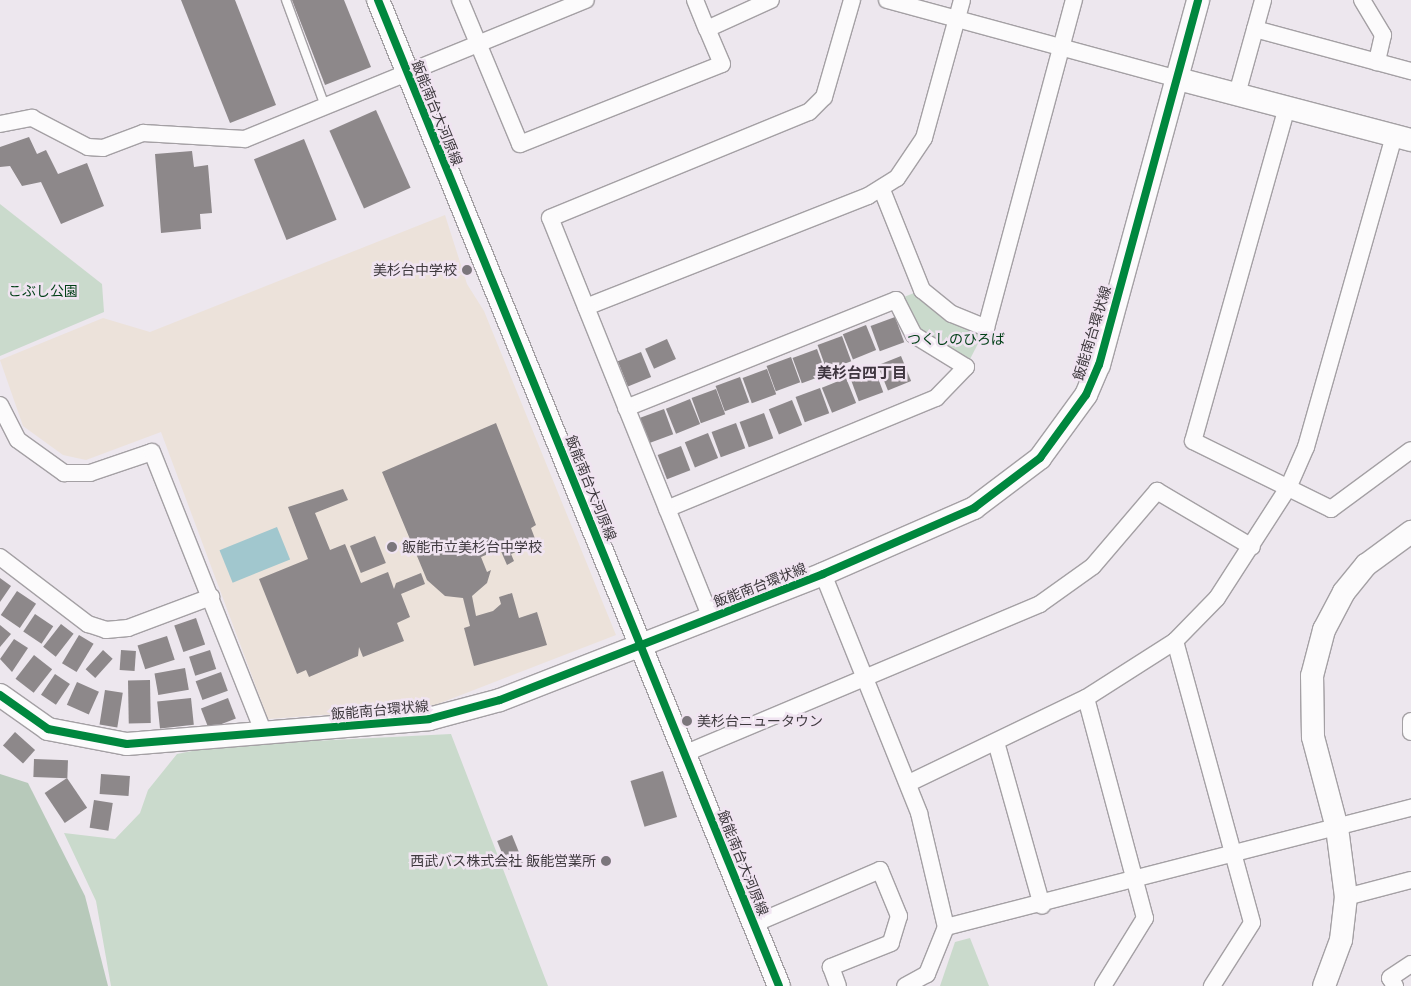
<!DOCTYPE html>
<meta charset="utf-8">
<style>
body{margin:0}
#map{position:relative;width:1411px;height:986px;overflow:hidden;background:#ede7ee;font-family:"Open Sans","Noto Sans JP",sans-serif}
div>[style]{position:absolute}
.education>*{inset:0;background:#ece2da}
.green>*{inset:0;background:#cadacc}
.forest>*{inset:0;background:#b7c9ba}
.water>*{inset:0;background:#a1c7ce;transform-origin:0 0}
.building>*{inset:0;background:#8d888a;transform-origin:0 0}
.roads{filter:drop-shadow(1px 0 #a4a0a4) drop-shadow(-1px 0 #a4a0a4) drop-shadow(0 1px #a4a0a4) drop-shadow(0 -1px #a4a0a4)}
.lane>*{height:8px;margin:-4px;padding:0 4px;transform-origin:4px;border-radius:4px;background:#fcfbfc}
.street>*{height:16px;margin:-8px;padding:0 8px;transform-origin:8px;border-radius:8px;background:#fcfbfc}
.secondary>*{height:22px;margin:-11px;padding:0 11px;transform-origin:11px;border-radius:11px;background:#fcfbfc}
.cycleway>*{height:8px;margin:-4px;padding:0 4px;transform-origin:4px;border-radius:4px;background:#00873e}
.dots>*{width:14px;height:14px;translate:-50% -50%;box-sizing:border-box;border:2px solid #f0e4f1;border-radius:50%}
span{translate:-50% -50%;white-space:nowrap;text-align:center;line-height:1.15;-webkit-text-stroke:5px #f0e4f1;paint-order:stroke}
.street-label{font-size:14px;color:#3e393e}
.poi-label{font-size:14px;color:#3e393e}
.right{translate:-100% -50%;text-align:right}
.left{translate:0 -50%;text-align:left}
.park-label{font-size:14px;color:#013f16}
.neighbourhood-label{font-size:15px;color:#3e353f;font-weight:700}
</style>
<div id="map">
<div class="education">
<i style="clip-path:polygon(445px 215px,467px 284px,484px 311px,616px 635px,430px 707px,268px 719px,161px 432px,86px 460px,63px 455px,23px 426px,0 360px,103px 318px,150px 332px)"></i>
</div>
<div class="green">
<i style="clip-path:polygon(0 204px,102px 284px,104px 312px,0 356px)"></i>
<i style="clip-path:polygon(922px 290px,986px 328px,966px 367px,938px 352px,896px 300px)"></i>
<i style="clip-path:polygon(451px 734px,548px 986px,111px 986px,96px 901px,64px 833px,115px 839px,140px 813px,148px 790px,177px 754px,217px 746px)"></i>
<i style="clip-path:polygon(970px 938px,989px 986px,940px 986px,955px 942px)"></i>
</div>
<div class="forest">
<i style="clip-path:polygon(0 774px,28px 783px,85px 896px,108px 986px,0 986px)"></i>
</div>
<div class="water">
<i style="left:277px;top:527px;width:35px;height:62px;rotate:68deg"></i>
</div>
<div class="building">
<i style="clip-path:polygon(181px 0,235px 0,276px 105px,230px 123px)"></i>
<i style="clip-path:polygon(292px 0,344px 0,371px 67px,325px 85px)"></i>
<i style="left:376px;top:110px;width:85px;height:51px;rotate:66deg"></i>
<i style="clip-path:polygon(29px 137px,37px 154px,46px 150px,58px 174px,87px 163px,104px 206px,61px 224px,41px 182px,22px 186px,10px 166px,0 167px,0 147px)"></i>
<i style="left:304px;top:139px;width:87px;height:54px;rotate:68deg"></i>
<i style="clip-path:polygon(192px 151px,194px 167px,208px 165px,212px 213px,200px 214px,201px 229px,161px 233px,155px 154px)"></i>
<i style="left:895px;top:317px;width:27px;height:26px;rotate:70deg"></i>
<i style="left:866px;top:325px;width:27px;height:25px;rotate:68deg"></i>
<i style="left:842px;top:336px;width:27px;height:26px;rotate:70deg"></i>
<i style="left:667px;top:339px;width:22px;height:24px;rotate:66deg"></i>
<i style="left:817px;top:349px;width:27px;height:26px;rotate:70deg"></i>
<i style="left:641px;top:352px;width:27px;height:25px;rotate:68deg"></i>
<i style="left:901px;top:356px;width:27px;height:25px;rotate:68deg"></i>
<i style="left:791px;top:357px;width:27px;height:26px;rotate:70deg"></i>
<i style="left:874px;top:367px;width:27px;height:26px;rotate:70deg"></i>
<i style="left:767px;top:369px;width:27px;height:26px;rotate:70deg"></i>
<i style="left:740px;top:377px;width:27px;height:26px;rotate:70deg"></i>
<i style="left:846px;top:378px;width:27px;height:26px;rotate:68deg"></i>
<i style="left:820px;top:388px;width:27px;height:26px;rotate:70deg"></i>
<i style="left:716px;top:389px;width:27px;height:26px;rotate:70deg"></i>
<i style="left:690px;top:399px;width:27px;height:26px;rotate:68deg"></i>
<i style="left:792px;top:400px;width:27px;height:25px;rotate:68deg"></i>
<i style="left:664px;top:409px;width:27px;height:26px;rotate:70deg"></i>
<i style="left:764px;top:413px;width:27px;height:26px;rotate:70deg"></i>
<i style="clip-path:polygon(496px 423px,536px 525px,531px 528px,537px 544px,511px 554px,514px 561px,507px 565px,500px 549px,481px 557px,487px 572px,491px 570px,487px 583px,472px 596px,476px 616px,493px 611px,501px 604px,499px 597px,512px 593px,519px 618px,537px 612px,547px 645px,474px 666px,464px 628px,470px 626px,463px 598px,445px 596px,427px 580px,382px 472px)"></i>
<i style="left:736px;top:423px;width:27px;height:26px;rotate:70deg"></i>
<i style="left:708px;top:433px;width:27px;height:25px;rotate:68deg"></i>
<i style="left:681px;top:446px;width:26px;height:25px;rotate:69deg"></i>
<i style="clip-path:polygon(343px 489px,348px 500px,315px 513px,330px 550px,345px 544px,361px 583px,388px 572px,394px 589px,396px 583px,421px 573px,425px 584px,401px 594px,410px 617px,397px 623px,404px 641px,363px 657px,359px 647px,358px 656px,309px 677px,306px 670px,297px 674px,259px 579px,308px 559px,288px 507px)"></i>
<i style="left:375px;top:536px;width:29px;height:27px;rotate:68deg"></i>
<i style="clip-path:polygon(0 578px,11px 586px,0 602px)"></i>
<i style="left:17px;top:591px;width:23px;height:29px;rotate:34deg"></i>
<i style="left:35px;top:614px;width:22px;height:21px;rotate:34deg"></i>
<i style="left:196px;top:618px;width:28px;height:23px;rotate:71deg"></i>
<i style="left:61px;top:624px;width:16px;height:29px;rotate:38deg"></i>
<i style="clip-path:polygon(0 625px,11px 634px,0 647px)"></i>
<i style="left:79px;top:635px;width:17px;height:33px;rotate:31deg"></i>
<i style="left:167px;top:636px;width:25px;height:31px;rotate:72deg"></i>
<i style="clip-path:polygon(14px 639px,28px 648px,12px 672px,0 659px)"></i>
<i style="left:103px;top:650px;width:13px;height:26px;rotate:42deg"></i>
<i style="left:121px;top:650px;width:15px;height:20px;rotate:4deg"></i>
<i style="left:210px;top:650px;width:20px;height:22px;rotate:72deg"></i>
<i style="left:34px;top:655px;width:23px;height:30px;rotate:38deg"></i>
<i style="left:185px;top:668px;width:22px;height:31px;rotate:80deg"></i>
<i style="left:221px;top:672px;width:20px;height:27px;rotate:70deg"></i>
<i style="left:55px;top:674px;width:18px;height:25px;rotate:34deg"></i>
<i style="left:150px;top:680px;width:43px;height:22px;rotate:89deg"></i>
<i style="left:77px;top:682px;width:24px;height:25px;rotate:24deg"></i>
<i style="left:105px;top:690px;width:18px;height:35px;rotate:9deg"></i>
<i style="left:191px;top:698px;width:27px;height:34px;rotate:84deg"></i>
<i style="left:228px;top:698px;width:22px;height:29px;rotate:69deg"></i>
<i style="left:15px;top:732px;width:27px;height:18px;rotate:42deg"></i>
<i style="left:34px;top:759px;width:34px;height:18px;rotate:2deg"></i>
<i style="left:663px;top:771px;width:48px;height:34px;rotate:73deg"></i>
<i style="left:101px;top:774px;width:29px;height:20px;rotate:4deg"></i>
<i style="left:67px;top:778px;width:36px;height:27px;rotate:56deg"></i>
<i style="left:94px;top:800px;width:19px;height:28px;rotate:9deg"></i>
<i style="left:512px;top:835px;width:31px;height:16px;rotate:68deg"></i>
</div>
<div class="roads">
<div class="lane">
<i style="left:286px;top:0;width:113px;rotate:69.8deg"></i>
</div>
<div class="street">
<i style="left:460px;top:0;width:156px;rotate:67.4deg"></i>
<i style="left:520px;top:144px;width:217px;rotate:-21.6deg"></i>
<i style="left:722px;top:64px;width:38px;rotate:-113deg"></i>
<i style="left:707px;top:29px;width:70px;rotate:-24.4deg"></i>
<i style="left:695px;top:0;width:31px;rotate:68deg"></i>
<i style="left:887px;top:0;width:302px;rotate:15.2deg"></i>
<i style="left:1362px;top:0;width:41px;rotate:59deg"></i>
<i style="left:1383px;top:35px;width:28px;rotate:103deg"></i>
<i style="left:1255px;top:29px;width:162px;rotate:15.1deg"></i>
<i style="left:1237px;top:94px;width:98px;rotate:-74.5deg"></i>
<i style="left:1287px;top:107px;width:347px;rotate:105.7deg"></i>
<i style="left:1193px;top:441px;width:154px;rotate:26.2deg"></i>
<i style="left:1331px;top:509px;width:99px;rotate:-36.4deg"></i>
<i style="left:0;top:124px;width:33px;rotate:-11deg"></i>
<i style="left:32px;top:118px;width:63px;rotate:27.4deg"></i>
<i style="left:88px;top:147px;width:15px;rotate:4deg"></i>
<i style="left:103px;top:148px;width:43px;rotate:-20.6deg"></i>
<i style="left:143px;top:133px;width:102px;rotate:3.4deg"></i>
<i style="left:245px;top:139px;width:368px;rotate:-22.2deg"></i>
<i style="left:882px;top:190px;width:108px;rotate:68.2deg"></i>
<i style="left:922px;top:290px;width:38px;rotate:39deg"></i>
<i style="left:952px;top:314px;width:37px;rotate:22deg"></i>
<i style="left:986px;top:328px;width:340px;rotate:-75deg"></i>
<i style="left:586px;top:307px;width:303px;rotate:-21.5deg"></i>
<i style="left:868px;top:196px;width:34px;rotate:-32deg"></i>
<i style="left:897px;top:178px;width:48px;rotate:-56deg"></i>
<i style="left:924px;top:138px;width:143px;rotate:-74.6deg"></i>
<i style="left:0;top:405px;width:39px;rotate:63deg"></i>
<i style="left:18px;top:440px;width:57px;rotate:35.7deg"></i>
<i style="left:64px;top:473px;width:26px"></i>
<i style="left:90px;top:473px;width:65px;rotate:-18.7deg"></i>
<i style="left:152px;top:452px;width:300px;rotate:68.3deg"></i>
<i style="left:626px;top:408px;width:291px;rotate:-21.8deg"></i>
<i style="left:896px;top:300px;width:39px;rotate:63deg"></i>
<i style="left:914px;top:335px;width:61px;rotate:31.6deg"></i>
<i style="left:966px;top:367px;width:43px;rotate:134.1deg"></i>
<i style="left:936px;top:398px;width:291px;rotate:157.6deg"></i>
<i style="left:0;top:557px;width:111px;rotate:37.3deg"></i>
<i style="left:88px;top:624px;width:19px;rotate:18deg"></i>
<i style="left:106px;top:630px;width:22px;rotate:-5deg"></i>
<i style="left:128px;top:628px;width:89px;rotate:-20.5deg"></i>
<i style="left:823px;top:574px;width:258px;rotate:68.1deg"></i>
<i style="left:919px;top:813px;width:117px;rotate:76.7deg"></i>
<i style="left:946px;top:927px;width:51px;rotate:112deg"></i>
<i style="left:927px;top:974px;width:25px;rotate:151deg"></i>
<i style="left:711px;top:618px;width:431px;rotate:-111.9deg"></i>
<i style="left:550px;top:218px;width:280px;rotate:-22.3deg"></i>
<i style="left:809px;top:112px;width:21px;rotate:-45deg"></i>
<i style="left:824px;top:97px;width:101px;rotate:-73.9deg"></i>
<i style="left:1175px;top:641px;width:292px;rotate:74.7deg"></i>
<i style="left:1252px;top:923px;width:75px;rotate:122.4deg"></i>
<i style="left:1086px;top:698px;width:228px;rotate:75deg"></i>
<i style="left:1145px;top:918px;width:80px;rotate:121.7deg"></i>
<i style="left:1411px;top:721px;width:11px;rotate:90deg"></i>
<i style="left:996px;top:742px;width:170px;rotate:74.3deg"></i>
<i style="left:686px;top:753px;width:384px;rotate:-22.8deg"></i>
<i style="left:1040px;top:604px;width:65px;rotate:-35.6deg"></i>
<i style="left:1093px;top:566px;width:99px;rotate:-49.5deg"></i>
<i style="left:1157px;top:491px;width:110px;rotate:30.5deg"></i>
<i style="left:909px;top:783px;width:196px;rotate:-25.7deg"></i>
<i style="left:1086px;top:698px;width:106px;rotate:-32.6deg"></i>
<i style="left:1175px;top:641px;width:60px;rotate:-45.7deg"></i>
<i style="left:1217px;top:598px;width:131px;rotate:-57.2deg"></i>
<i style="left:1288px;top:488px;width:45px;rotate:-66.3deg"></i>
<i style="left:1306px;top:447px;width:324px;rotate:-74.2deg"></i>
<i style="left:1346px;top:897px;width:67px;rotate:-14.7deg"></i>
<i style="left:754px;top:924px;width:137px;rotate:-23.2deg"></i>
<i style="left:880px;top:870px;width:50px;rotate:67.6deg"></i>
<i style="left:899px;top:916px;width:28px;rotate:107deg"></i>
<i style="left:891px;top:943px;width:65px;rotate:158.2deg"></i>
<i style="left:831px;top:967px;width:20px;rotate:70deg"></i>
<i style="left:946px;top:927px;width:480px;rotate:-14.4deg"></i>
<i style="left:1395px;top:986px;width:9px;rotate:-122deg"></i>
<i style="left:1390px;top:978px;width:25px;rotate:-34deg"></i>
</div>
<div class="secondary">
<i style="left:378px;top:0;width:1064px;rotate:67.87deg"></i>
<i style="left:1178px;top:79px;width:241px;rotate:14.7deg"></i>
<i style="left:0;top:695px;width:59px;rotate:35.3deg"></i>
<i style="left:48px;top:729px;width:80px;rotate:10.8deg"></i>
<i style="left:127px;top:744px;width:303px;rotate:-4.7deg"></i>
<i style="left:429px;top:719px;width:73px;rotate:-15deg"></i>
<i style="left:500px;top:700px;width:347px;rotate:-21.3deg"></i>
<i style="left:823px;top:574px;width:165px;rotate:-23.6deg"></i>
<i style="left:974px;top:508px;width:83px;rotate:-37.1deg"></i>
<i style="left:1040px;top:458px;width:78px;rotate:-53.9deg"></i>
<i style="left:1086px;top:395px;width:33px;rotate:-67deg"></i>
<i style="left:1099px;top:365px;width:378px;rotate:-74.8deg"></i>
<i style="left:1324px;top:986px;width:49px;rotate:-69.7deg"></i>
<i style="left:1341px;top:940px;width:43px;rotate:-83.4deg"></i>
<i style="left:1346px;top:897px;width:70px;rotate:-97.4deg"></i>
<i style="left:1337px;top:828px;width:94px;rotate:-104.8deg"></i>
<i style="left:1313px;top:737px;width:61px;rotate:-90.9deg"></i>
<i style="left:1312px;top:676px;width:48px;rotate:-75.4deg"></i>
<i style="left:1324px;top:630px;width:43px;rotate:-62.2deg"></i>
<i style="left:1344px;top:592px;width:35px;rotate:-51deg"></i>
<i style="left:1366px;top:565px;width:56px;rotate:-36.3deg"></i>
</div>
</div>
<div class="cycleway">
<i style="left:378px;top:0;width:1064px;rotate:67.87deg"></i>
<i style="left:0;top:695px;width:59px;rotate:35.3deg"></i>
<i style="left:48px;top:729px;width:80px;rotate:10.8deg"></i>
<i style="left:127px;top:744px;width:303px;rotate:-4.7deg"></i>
<i style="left:429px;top:719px;width:73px;rotate:-15deg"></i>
<i style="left:500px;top:700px;width:347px;rotate:-21.3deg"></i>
<i style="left:823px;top:574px;width:165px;rotate:-23.6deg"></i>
<i style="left:974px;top:508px;width:83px;rotate:-37.1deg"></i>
<i style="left:1040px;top:458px;width:78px;rotate:-53.9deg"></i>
<i style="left:1086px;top:395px;width:33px;rotate:-67deg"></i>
<i style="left:1099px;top:365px;width:378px;rotate:-74.8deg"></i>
</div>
<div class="dots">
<i style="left:467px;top:270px;background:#7b767c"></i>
<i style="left:392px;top:547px;background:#7b767c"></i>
<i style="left:687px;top:721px;background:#7b767c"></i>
<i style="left:606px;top:861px;background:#7b767c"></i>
</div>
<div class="street-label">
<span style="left:437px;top:113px;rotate:68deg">飯能南台大河原線</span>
<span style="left:1092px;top:333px;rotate:-73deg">飯能南台環状線</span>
<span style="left:591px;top:488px;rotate:68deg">飯能南台大河原線</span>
<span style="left:760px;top:585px;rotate:-21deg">飯能南台環状線</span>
<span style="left:380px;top:710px;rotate:-5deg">飯能南台環状線</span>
<span style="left:743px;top:863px;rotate:68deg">飯能南台大河原線</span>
</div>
<div class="poi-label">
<span class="right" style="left:457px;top:270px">美杉台中学校</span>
<span class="left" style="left:402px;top:547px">飯能市立美杉台中学校</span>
<span class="left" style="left:697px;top:721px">美杉台ニュータウン</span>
<span class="right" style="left:596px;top:861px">西武バス株式会社 飯能営業所</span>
</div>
<div class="park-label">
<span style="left:43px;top:291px">こぶし公園</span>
<span style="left:956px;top:339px">つくしのひろば</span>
</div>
<div class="neighbourhood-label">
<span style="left:862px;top:373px">美杉台四丁目</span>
</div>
</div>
